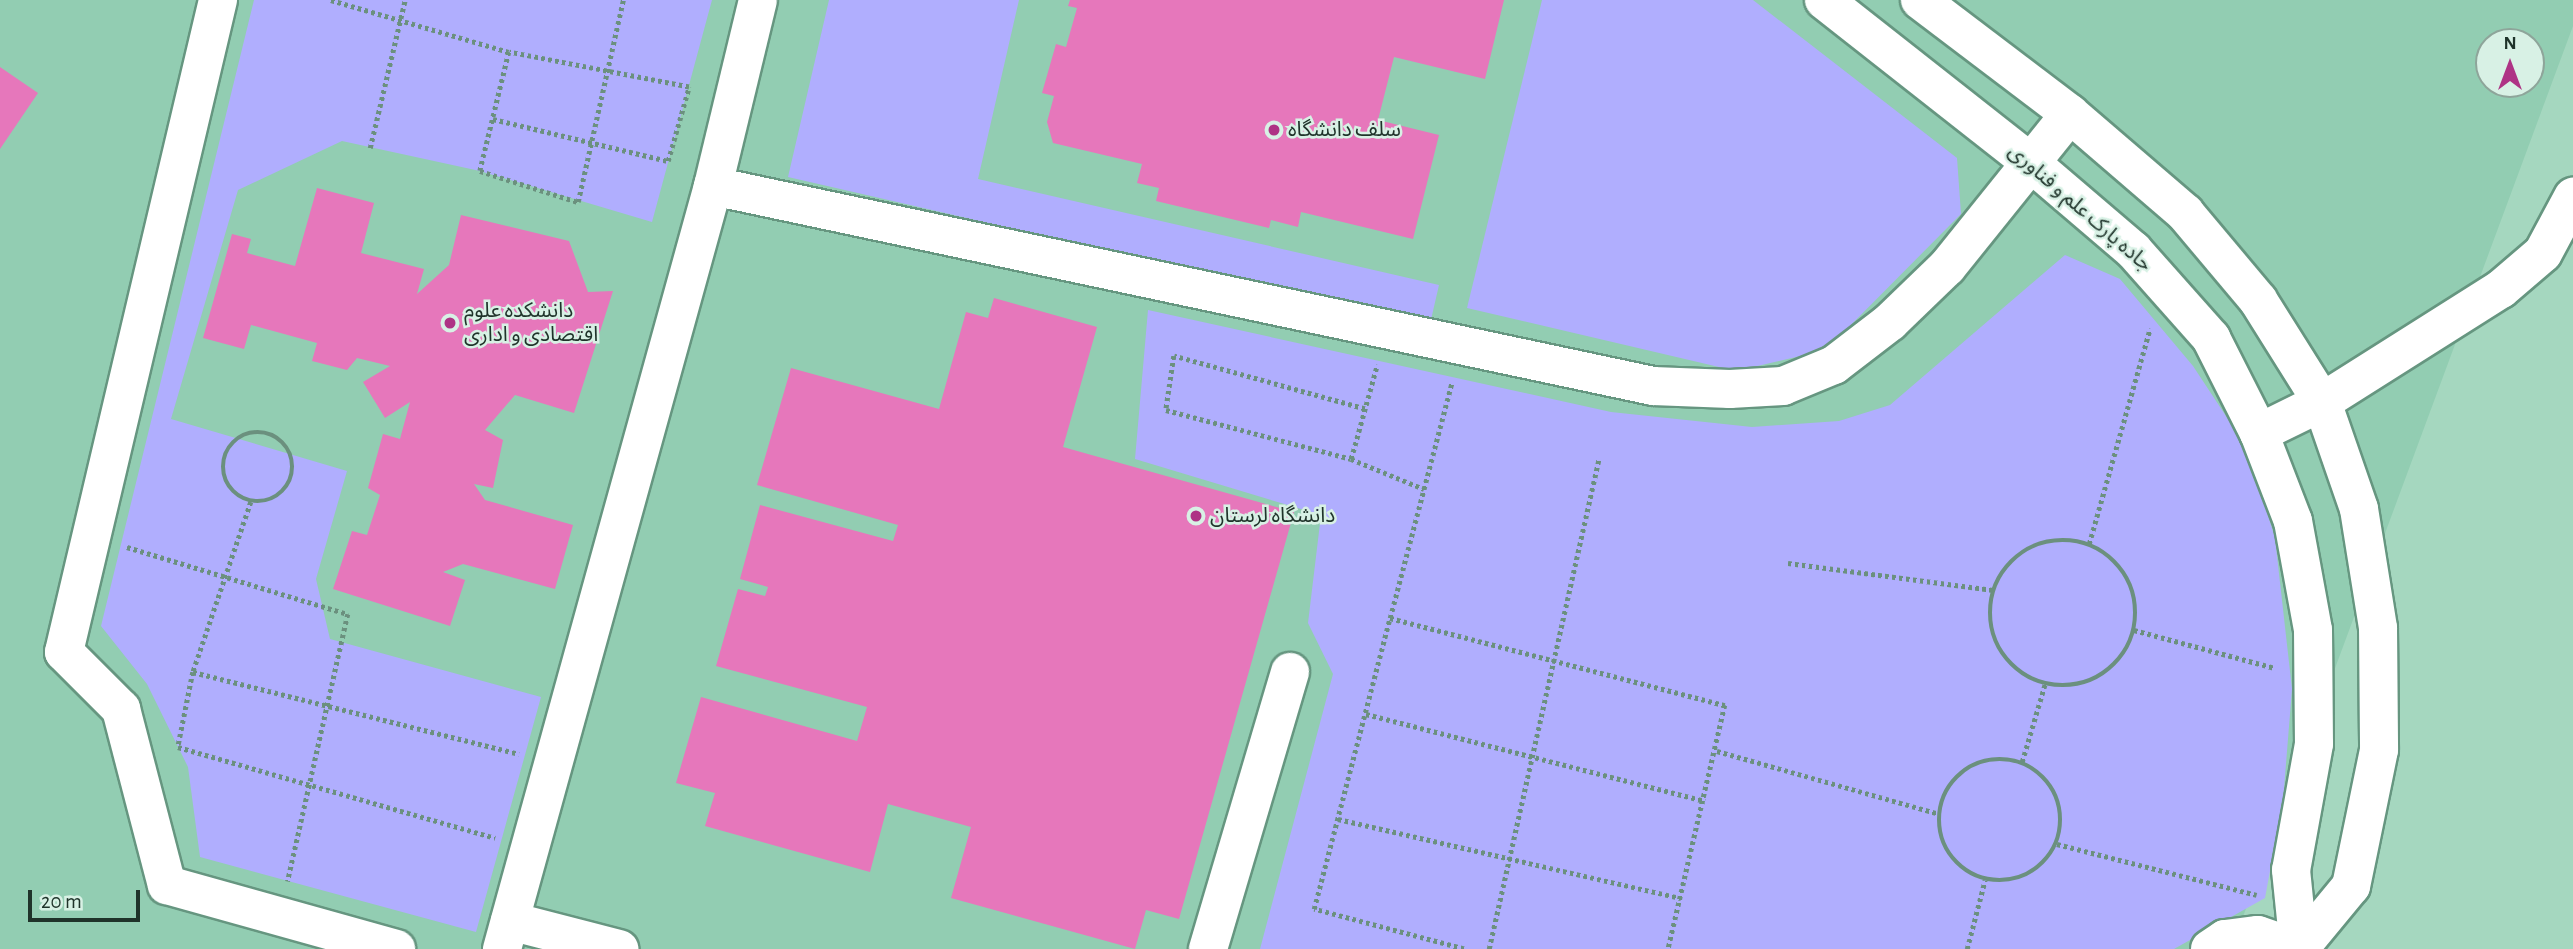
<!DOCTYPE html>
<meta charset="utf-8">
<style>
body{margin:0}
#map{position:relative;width:2573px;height:949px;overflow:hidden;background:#a5d7bf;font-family:"Alegreya Sans","Noto Sans Arabic",sans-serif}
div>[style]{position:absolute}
.built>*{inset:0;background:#92cdb2}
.green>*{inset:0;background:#b0aefe}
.building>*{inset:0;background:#e677bb}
.path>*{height:4.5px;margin-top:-2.25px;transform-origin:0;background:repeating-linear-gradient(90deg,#6b907e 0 3.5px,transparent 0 7px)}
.path>.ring{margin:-2.25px;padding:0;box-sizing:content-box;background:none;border:4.5px solid #6b907e;border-radius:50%}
.roads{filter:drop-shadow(2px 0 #669680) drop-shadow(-2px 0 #669680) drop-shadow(0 2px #669680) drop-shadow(0 -2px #669680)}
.minor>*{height:38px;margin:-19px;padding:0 19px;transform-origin:19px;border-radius:19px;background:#fff}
.dots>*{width:19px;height:19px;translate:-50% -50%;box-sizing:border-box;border:4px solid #d8f1e5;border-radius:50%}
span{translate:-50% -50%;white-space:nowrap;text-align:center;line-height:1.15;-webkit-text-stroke:5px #d8f1e5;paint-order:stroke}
.poi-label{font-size:21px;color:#1f332a}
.left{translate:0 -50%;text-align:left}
.street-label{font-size:21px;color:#1f332a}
.north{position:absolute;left:2475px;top:28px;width:70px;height:70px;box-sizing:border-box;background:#d8f1e5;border:2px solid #8ea59a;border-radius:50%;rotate:0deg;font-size:19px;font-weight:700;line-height:28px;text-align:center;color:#1f332a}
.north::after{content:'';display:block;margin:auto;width:24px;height:32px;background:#ae3385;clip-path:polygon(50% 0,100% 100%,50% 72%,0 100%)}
.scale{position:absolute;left:28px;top:890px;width:112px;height:32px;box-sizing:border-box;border:4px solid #1f332a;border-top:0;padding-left:9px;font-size:21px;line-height:24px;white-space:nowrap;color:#1f332a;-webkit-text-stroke:5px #d8f1e5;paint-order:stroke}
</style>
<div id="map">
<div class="built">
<i style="clip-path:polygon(evenodd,0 0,2573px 0,2573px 26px,2231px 949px,0 949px,0 0,2489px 42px,2531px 42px,2531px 84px,2489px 84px,2489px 42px)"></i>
</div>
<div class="green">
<i style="clip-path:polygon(254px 0,712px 0,652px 222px,480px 171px,342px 141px,238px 190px,171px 419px,347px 471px,316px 579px,330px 639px,541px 697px,476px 932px,200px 857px,188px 767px,147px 684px,101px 626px)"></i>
<i style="clip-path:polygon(829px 0,1019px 0,978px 179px,1439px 285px,1430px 324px,788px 177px)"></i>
<i style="clip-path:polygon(1542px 0,1753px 0,1957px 158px,1961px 214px,1826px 350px,1736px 371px,1467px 308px)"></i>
<i style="clip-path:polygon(2065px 255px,2120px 279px,2193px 366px,2247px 448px,2275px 538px,2292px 689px,2283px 801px,2265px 898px,2174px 949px,1260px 949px,1333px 674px,1308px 623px,1321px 515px,1135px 459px,1148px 310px,1611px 412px,1752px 427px,1839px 421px,1890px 405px)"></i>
</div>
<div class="building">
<i style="clip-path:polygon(1070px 0,1504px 0,1485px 79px,1394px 57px,1378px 120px,1439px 135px,1413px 239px,1301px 212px,1298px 227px,1271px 220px,1269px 228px,1156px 201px,1159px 188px,1137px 183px,1142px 164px,1053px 143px,1047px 122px,1054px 96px,1042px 93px,1056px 44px,1066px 47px,1077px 8px,1068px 6px)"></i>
<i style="clip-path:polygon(0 67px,38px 93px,0 149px)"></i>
<i style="clip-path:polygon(317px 188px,374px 203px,361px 253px,424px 269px,417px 294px,449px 265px,461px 215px,569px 241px,588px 292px,613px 291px,574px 413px,515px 395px,485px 430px,503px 440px,493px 488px,474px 484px,485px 500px,573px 525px,555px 589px,463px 564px,443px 572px,465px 580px,450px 626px,333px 589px,352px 531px,367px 535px,380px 495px,368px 488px,383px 434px,400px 439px,410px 402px,385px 418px,363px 382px,390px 366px,357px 358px,347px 370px,312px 361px,317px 343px,251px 325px,244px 349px,203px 338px,232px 234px,251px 239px,247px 253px,295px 266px)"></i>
<i style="clip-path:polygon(994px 298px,1097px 327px,1063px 447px,1294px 512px,1179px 919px,1146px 910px,1135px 949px,951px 898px,971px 827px,888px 804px,870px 872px,705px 826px,715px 793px,676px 783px,701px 697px,857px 741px,867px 707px,716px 666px,738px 589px,765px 596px,768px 587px,740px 579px,760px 505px,893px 541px,898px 525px,757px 485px,791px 368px,939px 409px,966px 312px,988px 318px)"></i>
</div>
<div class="path">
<i style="left:331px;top:0;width:185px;rotate:16.3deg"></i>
<i style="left:509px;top:52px;width:122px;rotate:103.7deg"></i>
<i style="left:480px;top:171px;width:103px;rotate:17.6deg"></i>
<i style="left:578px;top:202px;width:207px;rotate:-77.4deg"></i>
<i style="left:493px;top:119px;width:180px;rotate:13.5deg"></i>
<i style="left:668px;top:161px;width:77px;rotate:-74.2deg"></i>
<i style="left:689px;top:87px;width:183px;rotate:-169deg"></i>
<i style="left:370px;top:148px;width:152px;rotate:-76.7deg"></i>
<i style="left:1365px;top:409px;width:198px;rotate:-164.5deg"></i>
<i style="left:1174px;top:356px;width:55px;rotate:98.4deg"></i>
<i style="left:1166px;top:410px;width:191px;rotate:14.8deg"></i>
<i style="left:1351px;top:459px;width:79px;rotate:22.3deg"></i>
<i class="ring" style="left:223px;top:432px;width:65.5px;height:65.5px"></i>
<i style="left:1351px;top:459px;width:98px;rotate:-74.5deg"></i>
<i style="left:251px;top:502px;width:180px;rotate:108.8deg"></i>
<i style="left:193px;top:672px;width:76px;rotate:101.3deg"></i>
<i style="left:178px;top:747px;width:330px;rotate:16deg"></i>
<i class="ring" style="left:1990px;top:540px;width:141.5px;height:141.5px"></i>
<i style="left:2089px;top:544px;width:224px;rotate:-74.2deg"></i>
<i style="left:127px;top:547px;width:231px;rotate:16.9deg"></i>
<i style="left:348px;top:614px;width:274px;rotate:102.7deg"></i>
<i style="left:1788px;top:563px;width:207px;rotate:7.5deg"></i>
<i style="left:1390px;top:618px;width:244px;rotate:-75.3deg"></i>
<i style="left:2134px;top:630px;width:146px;rotate:15.1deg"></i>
<i style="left:193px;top:672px;width:336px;rotate:14.1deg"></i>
<i style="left:1366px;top:714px;width:350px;rotate:14.4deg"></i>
<i style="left:1717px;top:751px;width:231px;rotate:15.8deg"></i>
<i class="ring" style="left:1939px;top:759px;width:117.5px;height:117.5px"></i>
<i style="left:2022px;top:762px;width:81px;rotate:-73.6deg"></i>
<i style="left:1338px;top:819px;width:352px;rotate:13deg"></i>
<i style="left:2057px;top:844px;width:206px;rotate:14.3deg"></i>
<i style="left:1464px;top:949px;width:155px;rotate:-165.1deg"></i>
<i style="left:1314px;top:909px;width:301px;rotate:-75.4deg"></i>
<i style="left:1390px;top:618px;width:346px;rotate:14.6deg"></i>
<i style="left:1725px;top:705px;width:251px;rotate:103.1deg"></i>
<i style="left:1489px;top:949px;width:503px;rotate:-77.37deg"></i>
<i style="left:1967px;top:949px;width:71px;rotate:-75.4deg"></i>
</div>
<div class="roads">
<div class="minor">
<i style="left:218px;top:0;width:670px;rotate:103.29deg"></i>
<i style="left:64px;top:652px;width:81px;rotate:45deg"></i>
<i style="left:121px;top:709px;width:182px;rotate:75.4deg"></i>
<i style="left:167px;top:885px;width:238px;rotate:15.6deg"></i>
<i style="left:1824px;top:0;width:263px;rotate:38.2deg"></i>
<i style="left:2031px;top:163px;width:134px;rotate:40.5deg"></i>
<i style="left:2133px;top:250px;width:118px;rotate:48.4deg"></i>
<i style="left:2211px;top:338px;width:106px;rotate:63.2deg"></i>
<i style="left:2259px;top:433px;width:94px;rotate:68.9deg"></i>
<i style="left:2293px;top:521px;width:111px;rotate:79.6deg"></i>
<i style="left:2313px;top:630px;width:114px;rotate:89.5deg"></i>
<i style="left:2314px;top:744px;width:128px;rotate:100.3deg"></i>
<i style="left:2291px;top:870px;width:79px;rotate:84.2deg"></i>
<i style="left:1920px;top:0;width:188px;rotate:37.2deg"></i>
<i style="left:2070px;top:114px;width:152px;rotate:40.7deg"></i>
<i style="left:2185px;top:213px;width:114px;rotate:50deg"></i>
<i style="left:2258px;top:300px;width:120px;rotate:57.9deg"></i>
<i style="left:2322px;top:402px;width:113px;rotate:70.9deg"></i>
<i style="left:2359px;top:509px;width:121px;rotate:80.9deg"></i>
<i style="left:2378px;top:628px;width:122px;rotate:89.5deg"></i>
<i style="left:2379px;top:750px;width:139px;rotate:101.6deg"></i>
<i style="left:2351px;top:886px;width:82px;rotate:129.5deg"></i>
<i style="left:713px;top:186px;width:961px;rotate:12.01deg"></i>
<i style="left:1653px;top:386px;width:77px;rotate:2.2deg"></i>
<i style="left:1730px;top:389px;width:53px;rotate:-3.2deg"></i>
<i style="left:1783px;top:386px;width:55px;rotate:-22.4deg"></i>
<i style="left:1834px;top:365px;width:71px;rotate:-37.5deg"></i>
<i style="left:1890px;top:322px;width:79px;rotate:-44deg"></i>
<i style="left:1947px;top:267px;width:196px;rotate:-51.2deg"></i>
<i style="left:2259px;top:433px;width:70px;rotate:-26.2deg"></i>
<i style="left:2322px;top:402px;width:212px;rotate:-32.3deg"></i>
<i style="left:2501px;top:289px;width:55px;rotate:-40.6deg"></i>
<i style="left:2543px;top:253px;width:64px;rotate:-61.8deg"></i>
<i style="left:510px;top:921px;width:113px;rotate:14.4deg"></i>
<i style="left:502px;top:949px;width:792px;rotate:-74.54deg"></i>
<i style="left:713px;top:186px;width:191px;rotate:-76.4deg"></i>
<i style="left:1208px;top:949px;width:289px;rotate:-73.5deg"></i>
<i style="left:2210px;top:949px;width:18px;rotate:-34deg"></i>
<i style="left:2225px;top:939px;width:33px;rotate:-7deg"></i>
<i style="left:2258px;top:935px;width:43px;rotate:18.9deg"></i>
</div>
</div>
<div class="dots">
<i style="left:1274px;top:130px;background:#ae3385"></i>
<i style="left:450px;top:323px;background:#ae3385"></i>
<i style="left:1196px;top:516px;background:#ae3385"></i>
</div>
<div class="poi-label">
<span class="left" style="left:1288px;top:130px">سلف دانشگاه</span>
<span class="left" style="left:464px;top:323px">دانشکده علوم<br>اقتصادی و اداری</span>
<span class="left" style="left:1210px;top:516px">دانشگاه لرستان</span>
</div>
<div class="street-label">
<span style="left:2080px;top:208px;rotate:41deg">جاده پارک علم و فناوری</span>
</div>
<div class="north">N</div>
<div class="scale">20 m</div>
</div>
